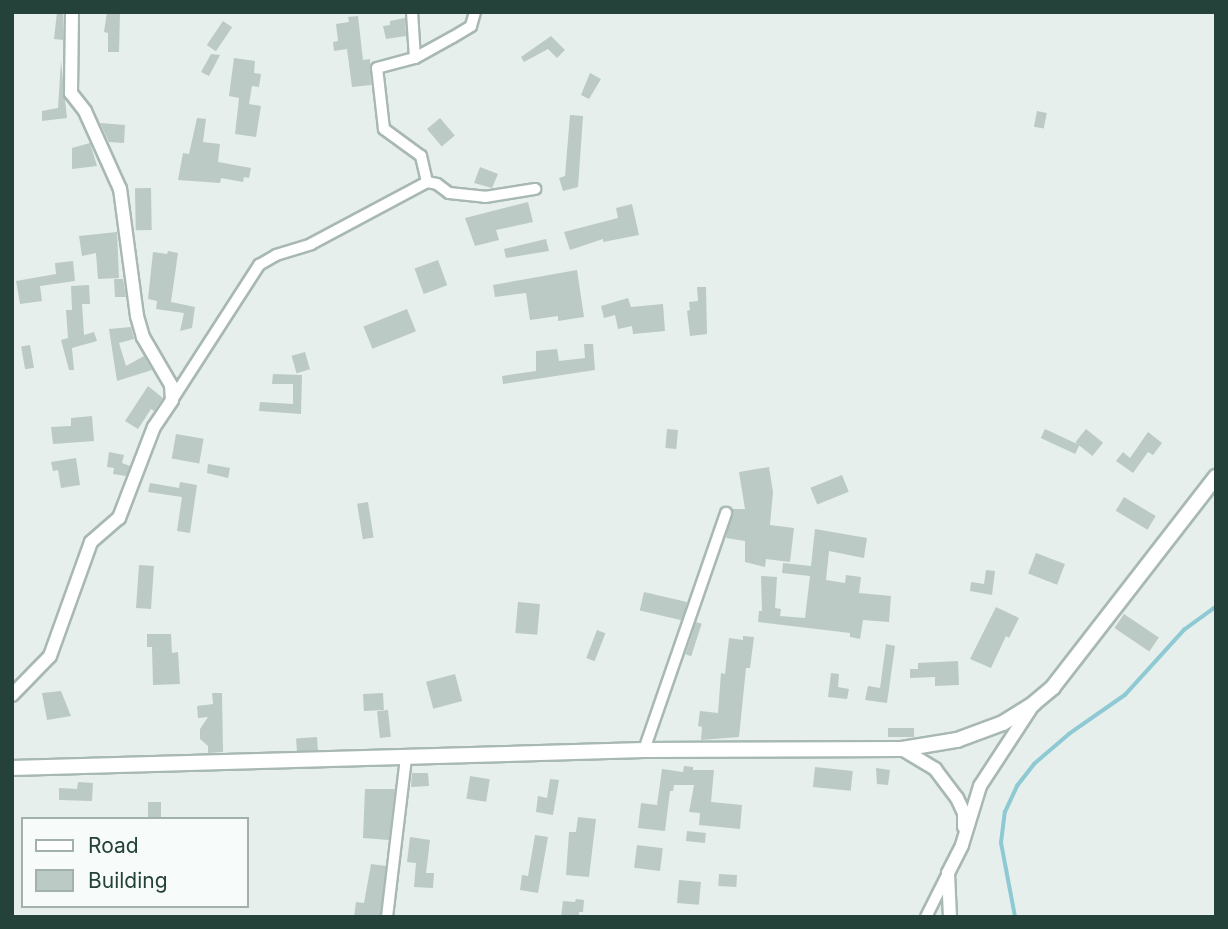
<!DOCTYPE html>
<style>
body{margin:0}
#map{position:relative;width:1228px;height:929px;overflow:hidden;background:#e6efeb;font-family:Inter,sans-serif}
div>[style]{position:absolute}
.stream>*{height:3.5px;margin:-1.75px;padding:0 1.75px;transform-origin:1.75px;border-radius:1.75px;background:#8ec9d4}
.building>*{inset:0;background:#bbcac4;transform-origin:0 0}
.roads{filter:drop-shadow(2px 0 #a8b8b2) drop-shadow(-2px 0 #a8b8b2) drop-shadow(0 2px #a8b8b2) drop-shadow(0 -2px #a8b8b2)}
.minor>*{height:10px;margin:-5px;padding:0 5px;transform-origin:5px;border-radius:5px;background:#fff}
.tertiary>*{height:12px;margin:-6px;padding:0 6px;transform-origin:6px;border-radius:6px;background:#fff}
.secondary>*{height:14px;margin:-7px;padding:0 7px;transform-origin:7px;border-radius:7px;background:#fff}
span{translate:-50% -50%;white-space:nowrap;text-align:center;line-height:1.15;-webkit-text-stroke:5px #f7fbf9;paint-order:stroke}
.frame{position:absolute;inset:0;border:14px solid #24423a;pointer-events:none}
.legend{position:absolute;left:21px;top:817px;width:228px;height:91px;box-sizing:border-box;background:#f7fbf9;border:2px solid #a3b1ad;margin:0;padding:9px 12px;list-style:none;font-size:21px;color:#24423a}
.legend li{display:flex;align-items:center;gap:14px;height:35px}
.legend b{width:35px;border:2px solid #a3b1ad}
</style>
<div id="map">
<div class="stream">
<i style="left:1015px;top:917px;width:75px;rotate:-100.7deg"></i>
<i style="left:1001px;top:843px;width:31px;rotate:-83deg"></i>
<i style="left:1005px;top:812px;width:29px;rotate:-65deg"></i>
<i style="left:1017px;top:786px;width:28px;rotate:-52deg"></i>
<i style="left:1034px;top:764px;width:46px;rotate:-40.6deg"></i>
<i style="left:1069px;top:734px;width:68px;rotate:-34.9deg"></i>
<i style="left:1125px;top:695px;width:88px;rotate:-47.8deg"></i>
<i style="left:1184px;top:630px;width:39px;rotate:-36deg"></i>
</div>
<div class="building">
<i style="clip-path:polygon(57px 12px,63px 12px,63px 40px,54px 39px)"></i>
<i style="clip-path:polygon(107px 12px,120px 12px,119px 52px,108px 52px,108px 33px,104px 32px)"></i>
<i style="clip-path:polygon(358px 16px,363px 60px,370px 59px,371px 85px,352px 87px,347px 49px,334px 51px,333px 42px,338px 41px,336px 24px,349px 22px,348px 17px)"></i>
<i style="clip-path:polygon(405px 18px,406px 36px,386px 39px,383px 26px,390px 25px,390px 21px)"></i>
<i style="left:223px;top:21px;width:11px;height:29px;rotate:34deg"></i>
<i style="clip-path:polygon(551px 36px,565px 50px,557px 58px,548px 49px,524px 62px,521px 57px)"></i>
<i style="clip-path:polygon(211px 54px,220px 55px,209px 76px,201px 72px)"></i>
<i style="clip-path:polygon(234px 58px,255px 61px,254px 73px,261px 74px,259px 87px,252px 86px,249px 104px,261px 106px,256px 137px,235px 134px,239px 98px,229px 96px)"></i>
<i style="clip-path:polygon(61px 61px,67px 118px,42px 121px,42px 111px,58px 108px)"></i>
<i style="clip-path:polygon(590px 73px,601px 79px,589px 99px,581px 95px)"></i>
<i style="left:1037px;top:111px;width:10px;height:16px;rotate:11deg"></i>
<i style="clip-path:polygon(570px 115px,583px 116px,578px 187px,563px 191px,559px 178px,565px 176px)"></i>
<i style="clip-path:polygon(197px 118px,206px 119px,203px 142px,220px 144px,218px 162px,251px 168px,249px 178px,244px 177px,243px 182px,221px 178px,220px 183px,178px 180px,183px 153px,189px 154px)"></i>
<i style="left:440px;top:118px;width:23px;height:17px;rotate:50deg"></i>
<i style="clip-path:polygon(100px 123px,125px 125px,124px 143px,109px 142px)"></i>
<i style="clip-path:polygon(90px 143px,97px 166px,72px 169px,72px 148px)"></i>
<i style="clip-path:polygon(480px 167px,498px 174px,492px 188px,474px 183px)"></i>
<i style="left:151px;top:188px;width:42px;height:16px;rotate:89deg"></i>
<i style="clip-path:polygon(528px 202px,533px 222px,496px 230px,499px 240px,475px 246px,465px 218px)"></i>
<i style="clip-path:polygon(632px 204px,639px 235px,603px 242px,603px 239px,570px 250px,564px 232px,618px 218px,616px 208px)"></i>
<i style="clip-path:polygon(117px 232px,119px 278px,98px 279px,96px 253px,82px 256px,79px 236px)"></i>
<i style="clip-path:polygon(546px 239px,549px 251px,506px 258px,504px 249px)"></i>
<i style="clip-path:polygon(168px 251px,178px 253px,171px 302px,195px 307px,192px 328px,180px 331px,184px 313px,156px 309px,157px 301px,148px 299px,153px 252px,167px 254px)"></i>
<i style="left:438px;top:260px;width:27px;height:25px;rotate:70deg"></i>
<i style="clip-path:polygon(73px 261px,75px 281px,40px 286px,42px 301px,20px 304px,16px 281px,56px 274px,55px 263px)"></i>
<i style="clip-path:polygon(577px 270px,584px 317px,558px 321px,558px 316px,530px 320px,526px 293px,495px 297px,493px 285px)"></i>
<i style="clip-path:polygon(114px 279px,123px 279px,126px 297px,115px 297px)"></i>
<i style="clip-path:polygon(89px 285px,90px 304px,82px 304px,84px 335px,94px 332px,97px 341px,72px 348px,74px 370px,69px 370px,61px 340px,68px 338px,66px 310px,72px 310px,71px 286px)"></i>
<i style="clip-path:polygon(697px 287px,706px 287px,707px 334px,690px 336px,687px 311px,690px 310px,689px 302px,698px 301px)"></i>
<i style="clip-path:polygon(628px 298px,631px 307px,663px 304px,665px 331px,633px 334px,632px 326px,618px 329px,615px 315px,604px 318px,601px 306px)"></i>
<i style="left:407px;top:309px;width:24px;height:47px;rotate:68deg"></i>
<i style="clip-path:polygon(131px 327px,134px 339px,119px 343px,126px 366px,144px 356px,152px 370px,117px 381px,109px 329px)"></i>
<i style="clip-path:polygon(584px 344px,593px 344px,595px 370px,503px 384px,502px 376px,536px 371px,536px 351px,557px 349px,559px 361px,585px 358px)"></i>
<i style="left:30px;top:345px;width:23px;height:9px;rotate:80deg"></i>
<i style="left:305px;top:352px;width:18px;height:14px;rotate:74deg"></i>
<i style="clip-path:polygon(273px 374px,302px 375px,301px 414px,259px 411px,260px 402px,293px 404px,293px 384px,272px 384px)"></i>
<i style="clip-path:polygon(148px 386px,163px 398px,154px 411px,151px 409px,138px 429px,125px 421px)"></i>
<i style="clip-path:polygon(92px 416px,94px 441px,53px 444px,51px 427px,71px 426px,71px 418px)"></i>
<i style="left:667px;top:429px;width:11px;height:19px;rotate:5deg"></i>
<i style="left:1045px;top:429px;width:38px;height:10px;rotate:25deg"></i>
<i style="left:1086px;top:429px;width:22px;height:17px;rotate:39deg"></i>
<i style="clip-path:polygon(1148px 432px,1162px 443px,1153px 455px,1148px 452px,1133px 473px,1116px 461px,1123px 452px,1130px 458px)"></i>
<i style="left:176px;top:434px;width:28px;height:25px;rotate:10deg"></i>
<i style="clip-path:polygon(109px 452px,124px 455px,122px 463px,130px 466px,126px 476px,113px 474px,114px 468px,107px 467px)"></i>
<i style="clip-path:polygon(76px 458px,80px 485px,61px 488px,58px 470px,53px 471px,51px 462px)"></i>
<i style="clip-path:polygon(208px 464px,230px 468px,228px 478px,207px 473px)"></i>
<i style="clip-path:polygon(769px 467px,773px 492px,770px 525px,794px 528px,790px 562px,766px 559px,765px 567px,745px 562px,745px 541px,726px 538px,732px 509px,745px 509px,739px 472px)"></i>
<i style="left:842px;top:475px;width:18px;height:34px;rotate:68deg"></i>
<i style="clip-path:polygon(180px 482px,197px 485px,190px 533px,177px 531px,182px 497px,148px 492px,150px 483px,179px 488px)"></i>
<i style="left:1124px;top:497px;width:37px;height:16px;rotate:31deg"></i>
<i style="left:368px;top:502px;width:36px;height:11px;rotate:81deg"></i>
<i style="clip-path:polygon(815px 529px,867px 538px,864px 558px,829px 551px,826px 580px,845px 583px,846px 575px,861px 577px,859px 593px,891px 596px,889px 622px,863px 620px,860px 639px,850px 637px,850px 633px,758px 622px,759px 611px,762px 611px,761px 576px,777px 577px,775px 608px,781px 609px,780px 616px,805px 618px,810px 576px,782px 573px,783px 563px,811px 566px)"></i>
<i style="left:1036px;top:553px;width:31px;height:22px;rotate:21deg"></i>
<i style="left:139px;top:565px;width:15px;height:43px;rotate:4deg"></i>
<i style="clip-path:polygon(986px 570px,995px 571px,992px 595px,970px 591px,971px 582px,984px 584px)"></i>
<i style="left:644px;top:592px;width:44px;height:19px;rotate:13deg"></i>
<i style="left:518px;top:602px;width:22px;height:31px;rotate:5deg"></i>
<i style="clip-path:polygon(996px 607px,1019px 618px,1009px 638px,1006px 636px,991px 668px,970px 659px)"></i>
<i style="left:1124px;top:614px;width:42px;height:17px;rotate:34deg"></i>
<i style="left:696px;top:622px;width:6px;height:34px;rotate:18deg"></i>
<i style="left:597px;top:630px;width:9px;height:30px;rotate:21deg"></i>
<i style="clip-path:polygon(147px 634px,171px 634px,172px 653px,178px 652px,180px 684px,153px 685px,152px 647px,147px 647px)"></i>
<i style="clip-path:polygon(743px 636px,754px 637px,750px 668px,746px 668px,739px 737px,701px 740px,702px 727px,698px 726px,700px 711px,718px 713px,721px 673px,725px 674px,729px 638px,743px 640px)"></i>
<i style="clip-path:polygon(886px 644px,895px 646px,887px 703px,865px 700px,868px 686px,880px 688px)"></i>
<i style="clip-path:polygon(958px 661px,959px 685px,935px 686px,935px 677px,910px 678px,910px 669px,918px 669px,918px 663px)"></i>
<i style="clip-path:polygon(831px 673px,839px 674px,838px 687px,849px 689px,847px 699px,828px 697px)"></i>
<i style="left:455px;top:674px;width:28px;height:30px;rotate:75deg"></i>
<i style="clip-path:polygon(61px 691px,71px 716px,47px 720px,42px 693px)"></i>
<i style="clip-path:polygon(212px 693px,222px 693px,223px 752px,208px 753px,208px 746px,200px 739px,200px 729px,208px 717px,198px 718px,197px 706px,213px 704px)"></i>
<i style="left:383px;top:693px;width:17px;height:20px;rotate:87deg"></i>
<i style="left:388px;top:710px;width:27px;height:11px;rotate:84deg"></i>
<i style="left:914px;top:728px;width:9px;height:26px;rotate:90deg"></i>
<i style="left:317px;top:737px;width:13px;height:21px;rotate:86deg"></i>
<i style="clip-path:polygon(684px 766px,693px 767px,693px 770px,714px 770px,711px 802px,742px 805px,740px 829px,699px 825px,700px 813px,689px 812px,694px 785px,674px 785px,673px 791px,670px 791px,665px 831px,638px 828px,641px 803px,657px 805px,662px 769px,683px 772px)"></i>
<i style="left:815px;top:767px;width:38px;height:20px;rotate:6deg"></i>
<i style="clip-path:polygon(876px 768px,890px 770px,888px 785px,877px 784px)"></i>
<i style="clip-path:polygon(412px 773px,428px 773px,429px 786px,411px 787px)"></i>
<i style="left:470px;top:776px;width:20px;height:23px;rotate:9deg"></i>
<i style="clip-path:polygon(550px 779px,559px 780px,553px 815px,536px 812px,538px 796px,547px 798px)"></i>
<i style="clip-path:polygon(78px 782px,93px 783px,92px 801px,59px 800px,59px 788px,77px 789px)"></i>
<i style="clip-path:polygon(365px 789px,395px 789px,389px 840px,363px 838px)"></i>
<i style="left:148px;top:802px;width:13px;height:17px"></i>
<i style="clip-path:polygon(578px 817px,596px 819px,589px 877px,566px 875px,569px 832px,576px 832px)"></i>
<i style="left:687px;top:831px;width:19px;height:10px;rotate:6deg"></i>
<i style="clip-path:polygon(535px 835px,548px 837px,538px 893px,520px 890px,522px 875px,528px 876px)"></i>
<i style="clip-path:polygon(410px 837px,430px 840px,426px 873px,434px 873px,433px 888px,414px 887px,416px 863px,407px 862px)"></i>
<i style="left:637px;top:845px;width:26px;height:23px;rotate:7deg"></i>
<i style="clip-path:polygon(371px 864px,386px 866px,380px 917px,354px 917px,356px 902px,364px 903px)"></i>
<i style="left:719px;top:874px;width:18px;height:12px;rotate:3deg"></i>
<i style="left:679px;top:880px;width:22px;height:23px;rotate:5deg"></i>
<i style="clip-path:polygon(576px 899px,584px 900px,583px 912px,579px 912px,579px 917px,561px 917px,563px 901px,575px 902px)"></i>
</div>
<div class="roads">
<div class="minor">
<i style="left:412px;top:12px;width:46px;rotate:86.3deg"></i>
<i style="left:427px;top:182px;width:27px;rotate:-103deg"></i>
<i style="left:421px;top:156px;width:46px;rotate:-143.9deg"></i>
<i style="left:384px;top:129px;width:61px;rotate:-96.5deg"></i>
<i style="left:377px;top:68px;width:39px;rotate:-15deg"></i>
<i style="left:415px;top:58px;width:43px;rotate:-28.9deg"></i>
<i style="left:453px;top:37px;width:21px;rotate:-31deg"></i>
<i style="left:471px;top:26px;width:15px;rotate:-74deg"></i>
<i style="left:172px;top:400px;width:161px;rotate:-57.2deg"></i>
<i style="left:259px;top:265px;width:20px;rotate:-30deg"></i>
<i style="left:276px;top:255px;width:37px;rotate:-17deg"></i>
<i style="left:311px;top:244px;width:132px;rotate:-28.1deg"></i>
<i style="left:427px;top:182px;width:10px;rotate:11deg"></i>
<i style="left:437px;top:184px;width:15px;rotate:37deg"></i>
<i style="left:449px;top:193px;width:36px;rotate:6deg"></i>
<i style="left:485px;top:197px;width:51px;rotate:-9.1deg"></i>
<i style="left:644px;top:750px;width:251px;rotate:-70.9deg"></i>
<i style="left:387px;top:917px;width:160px;rotate:-83.2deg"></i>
<i style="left:926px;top:917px;width:49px;rotate:-63.4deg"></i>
</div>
<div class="tertiary">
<i style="left:12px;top:695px;width:54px;rotate:-45.7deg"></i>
<i style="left:50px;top:656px;width:121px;rotate:-70.2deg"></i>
<i style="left:91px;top:542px;width:37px;rotate:-41deg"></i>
<i style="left:119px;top:518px;width:97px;rotate:-69deg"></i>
<i style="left:154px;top:427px;width:32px;rotate:-56deg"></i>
<i style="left:172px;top:400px;width:15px;rotate:-94deg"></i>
<i style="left:171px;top:385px;width:56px;rotate:-120.3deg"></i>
<i style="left:143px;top:337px;width:22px;rotate:-106deg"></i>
<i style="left:137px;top:316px;width:128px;rotate:-97.6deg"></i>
<i style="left:120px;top:189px;width:85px;rotate:-114.2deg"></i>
<i style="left:85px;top:111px;width:23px;rotate:-128deg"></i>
<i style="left:71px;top:93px;width:81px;rotate:-89.3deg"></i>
<i style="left:902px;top:749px;width:39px;rotate:31deg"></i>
<i style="left:935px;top:769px;width:36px;rotate:53deg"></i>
<i style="left:957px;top:798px;width:17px;rotate:65deg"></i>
<i style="left:964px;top:813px;width:14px;rotate:90deg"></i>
<i style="left:950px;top:917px;width:44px;rotate:-92.6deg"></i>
<i style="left:948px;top:873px;width:31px;rotate:-63deg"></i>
<i style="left:962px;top:845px;width:62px;rotate:-73deg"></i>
<i style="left:980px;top:786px;width:97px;rotate:-56.8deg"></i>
</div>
<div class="secondary">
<i style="left:12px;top:768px;width:632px;rotate:-1.63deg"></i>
<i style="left:644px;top:750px;width:258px;rotate:-0.2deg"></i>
<i style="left:902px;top:749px;width:56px;rotate:-9.3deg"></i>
<i style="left:957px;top:740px;width:49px;rotate:-20.3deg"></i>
<i style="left:1003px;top:723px;width:36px;rotate:-32deg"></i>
<i style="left:1033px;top:704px;width:26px;rotate:-40deg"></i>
<i style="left:1053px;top:687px;width:266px;rotate:-52.2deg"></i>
</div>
</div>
<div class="frame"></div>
<ul class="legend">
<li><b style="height:9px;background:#fff"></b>Road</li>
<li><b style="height:19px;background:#bbcac4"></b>Building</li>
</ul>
</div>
